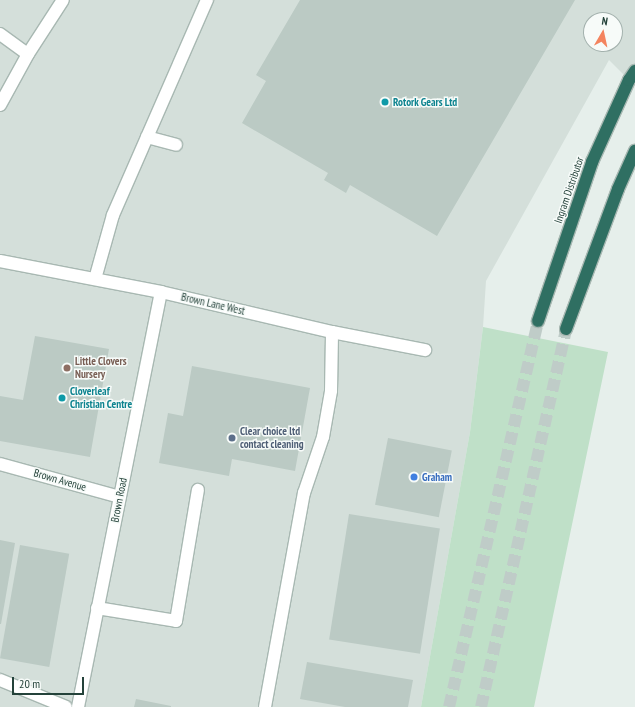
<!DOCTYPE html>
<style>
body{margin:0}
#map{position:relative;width:635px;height:707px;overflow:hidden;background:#e6efeb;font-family:"PT Sans Narrow",sans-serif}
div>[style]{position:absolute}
.built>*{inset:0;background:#d4dfda}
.green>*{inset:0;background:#bfe0c8}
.building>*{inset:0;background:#bbcac4;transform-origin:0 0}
.highway-tunnel>*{height:12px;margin-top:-6px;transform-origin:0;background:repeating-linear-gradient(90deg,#bfccc8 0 12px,transparent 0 18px)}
.roads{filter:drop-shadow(1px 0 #a8b8b2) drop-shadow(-1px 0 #a8b8b2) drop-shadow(0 1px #a8b8b2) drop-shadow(0 -1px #a8b8b2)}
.minor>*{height:12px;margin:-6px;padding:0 6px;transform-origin:6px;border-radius:6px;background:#fff}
.highway>*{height:12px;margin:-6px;padding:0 6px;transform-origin:6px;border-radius:6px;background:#2f6f62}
.dots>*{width:11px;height:11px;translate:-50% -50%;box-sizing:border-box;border:2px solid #f7fbf9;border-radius:50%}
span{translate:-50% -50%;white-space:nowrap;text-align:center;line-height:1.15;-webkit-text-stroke:3px #f7fbf9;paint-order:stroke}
.culture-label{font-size:11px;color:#0d838f;font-weight:700}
.left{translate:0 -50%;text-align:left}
.street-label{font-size:11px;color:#24423a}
.education-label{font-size:11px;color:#785e54;font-weight:700}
.service-label{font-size:11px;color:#4e5e75;font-weight:700}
.shop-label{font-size:11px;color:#366cbe;font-weight:700}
.north{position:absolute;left:583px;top:12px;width:40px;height:40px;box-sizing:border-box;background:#f7fbf9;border:1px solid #a3b1ad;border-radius:50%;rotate:9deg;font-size:11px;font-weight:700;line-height:16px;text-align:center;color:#24423a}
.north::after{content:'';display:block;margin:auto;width:14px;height:18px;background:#f4845f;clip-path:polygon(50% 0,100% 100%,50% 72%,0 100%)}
.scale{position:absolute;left:12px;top:677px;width:72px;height:18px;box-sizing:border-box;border:2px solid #24423a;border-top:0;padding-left:5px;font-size:12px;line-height:14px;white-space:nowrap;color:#24423a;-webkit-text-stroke:3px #f7fbf9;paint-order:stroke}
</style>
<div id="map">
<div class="built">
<i style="clip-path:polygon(evenodd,0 0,635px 0,635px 71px,629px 80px,609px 60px,486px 281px,483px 327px,470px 432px,421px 707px,0 707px,0 0,591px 20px,615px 20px,615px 44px,591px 44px,591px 20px)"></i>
</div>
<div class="green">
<i style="clip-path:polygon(483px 327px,608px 352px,534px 707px,421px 707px,470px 432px)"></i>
</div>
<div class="building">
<i style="clip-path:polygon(300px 0,575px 0,437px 236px,350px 185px,346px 193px,324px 180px,328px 173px,242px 123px,266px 81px,256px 75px)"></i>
<i style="clip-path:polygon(35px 336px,109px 349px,90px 457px,0 441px,0 396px,23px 400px)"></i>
<i style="clip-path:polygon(192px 366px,310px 388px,295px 471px,232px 459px,229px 476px,159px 463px,168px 413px,183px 416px)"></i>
<i style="left:388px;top:438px;width:65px;height:68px;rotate:11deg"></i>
<i style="left:349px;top:514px;width:92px;height:127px;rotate:9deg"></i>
<i style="clip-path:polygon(0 540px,15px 543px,1px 624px,0 624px)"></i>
<i style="left:20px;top:545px;width:50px;height:115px;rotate:10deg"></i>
<i style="clip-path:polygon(307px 662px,413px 680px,408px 707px,345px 707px,300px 699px)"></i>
<i style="clip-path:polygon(136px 699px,171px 706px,171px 707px,134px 707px)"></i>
</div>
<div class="highway-tunnel">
<i style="left:449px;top:707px;width:396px;rotate:-77deg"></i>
<i style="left:481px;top:707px;width:387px;rotate:-77.3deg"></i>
</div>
<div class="roads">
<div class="minor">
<i style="left:0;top:34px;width:34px;rotate:36deg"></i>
<i style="left:0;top:105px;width:58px;rotate:-61.2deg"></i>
<i style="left:28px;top:54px;width:64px;rotate:-57.1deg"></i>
<i style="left:147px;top:137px;width:30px;rotate:15deg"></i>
<i style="left:0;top:261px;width:164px;rotate:10.9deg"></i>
<i style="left:161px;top:292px;width:176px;rotate:13.2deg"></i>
<i style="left:332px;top:332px;width:95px;rotate:11deg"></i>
<i style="left:95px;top:279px;width:66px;rotate:-74.3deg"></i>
<i style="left:113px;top:215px;width:235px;rotate:-66.4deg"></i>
<i style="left:0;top:464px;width:124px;rotate:15.4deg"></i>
<i style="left:97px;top:608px;width:80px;rotate:9.3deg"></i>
<i style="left:176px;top:621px;width:133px;rotate:-80.5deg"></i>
<i style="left:0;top:680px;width:71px;rotate:22.2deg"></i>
<i style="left:78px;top:707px;width:423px;rotate:-78.7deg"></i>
<i style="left:265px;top:707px;width:218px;rotate:-79.7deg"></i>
<i style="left:304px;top:493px;width:59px;rotate:-71.3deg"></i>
<i style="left:323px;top:437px;width:47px;rotate:-80.1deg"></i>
<i style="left:331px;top:391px;width:59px;rotate:-89deg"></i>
</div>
<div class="highway">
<i style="left:538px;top:321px;width:168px;rotate:-71.2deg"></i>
<i style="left:592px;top:162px;width:90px;rotate:-65.7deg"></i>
<i style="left:629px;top:80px;width:11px;rotate:-56deg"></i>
<i style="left:566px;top:329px;width:149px;rotate:-69.6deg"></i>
<i style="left:618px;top:189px;width:42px;rotate:-65.9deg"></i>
</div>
</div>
<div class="dots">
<i style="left:385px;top:102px;background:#0f9aa8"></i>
<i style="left:67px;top:368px;background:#8d6e63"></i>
<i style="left:62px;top:398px;background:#0f9aa8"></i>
<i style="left:232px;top:438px;background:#5c6f8a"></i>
<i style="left:414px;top:477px;background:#3f7fe0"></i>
</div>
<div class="culture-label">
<span class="left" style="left:393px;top:102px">Rotork Gears Ltd</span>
<span class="left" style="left:70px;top:398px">Cloverleaf<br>Christian Centre</span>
</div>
<div class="street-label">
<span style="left:569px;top:190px;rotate:-71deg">Ingram Distributor</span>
<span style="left:213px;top:304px;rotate:13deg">Brown Lane West</span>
<span style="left:60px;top:480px;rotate:16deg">Brown Avenue</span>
<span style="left:119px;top:500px;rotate:-79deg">Brown Road</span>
</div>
<div class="education-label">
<span class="left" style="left:75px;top:368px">Little Clovers<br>Nursery</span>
</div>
<div class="service-label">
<span class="left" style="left:240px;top:438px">Clear choice ltd<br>contact cleaning</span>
</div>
<div class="shop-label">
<span class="left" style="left:422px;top:477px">Graham</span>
</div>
<div class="north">N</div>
<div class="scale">20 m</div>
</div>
